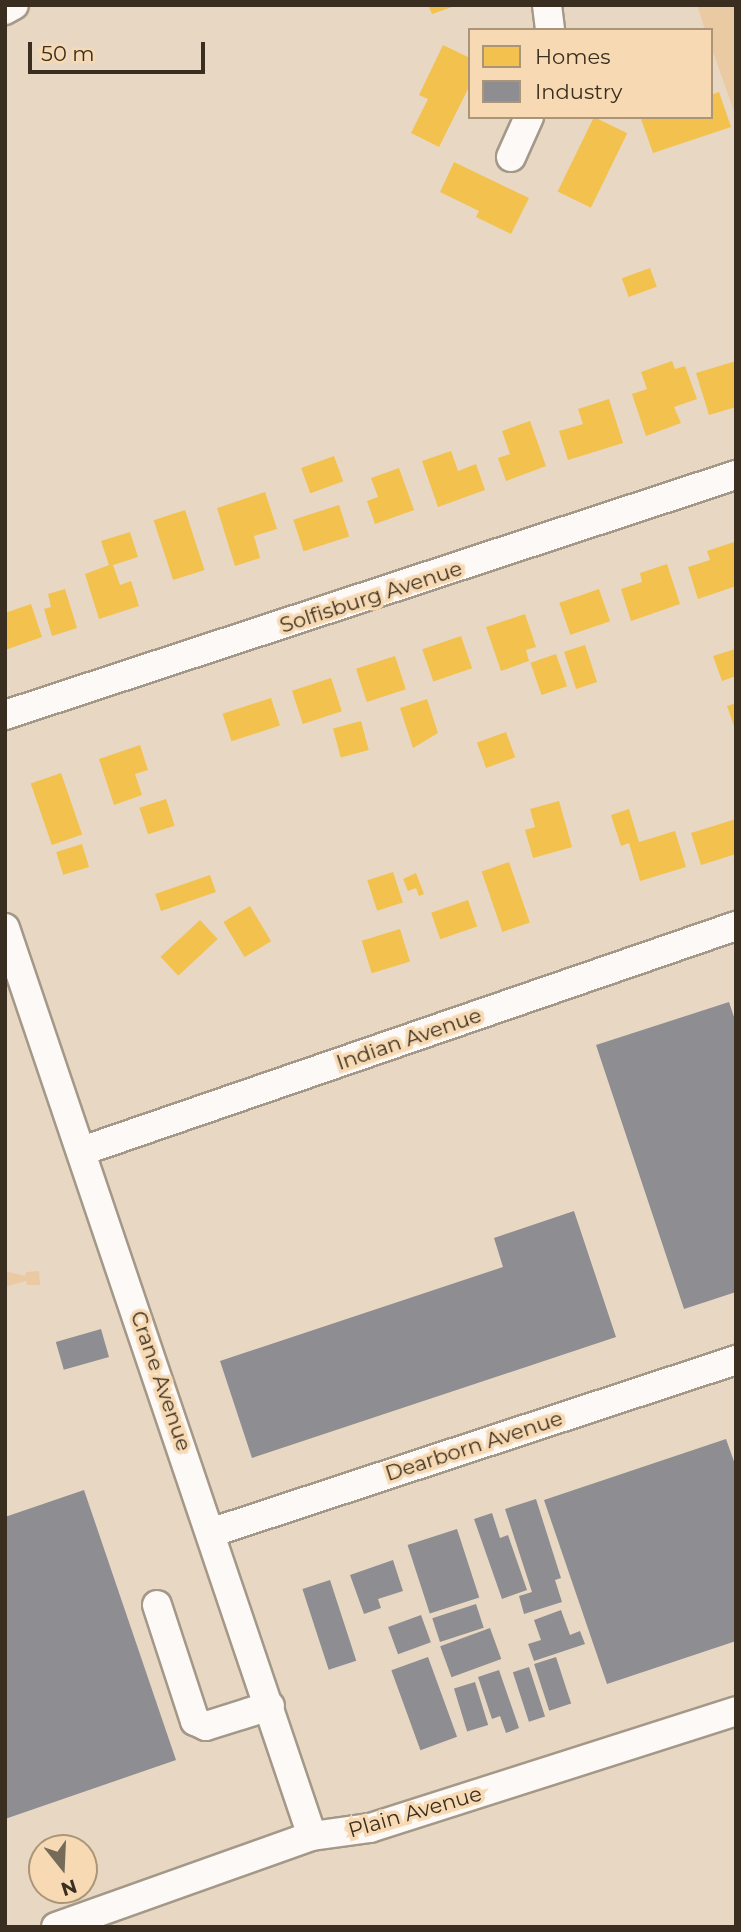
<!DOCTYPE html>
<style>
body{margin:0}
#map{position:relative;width:741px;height:1932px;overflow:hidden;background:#e8d8c3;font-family:Montserrat,sans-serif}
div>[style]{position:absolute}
.green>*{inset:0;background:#e9caa3}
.homes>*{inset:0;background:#f2c14e;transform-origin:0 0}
.industry>*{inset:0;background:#8d8d92;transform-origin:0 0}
.roads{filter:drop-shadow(2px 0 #a49888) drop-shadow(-2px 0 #a49888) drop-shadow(0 2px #a49888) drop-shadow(0 -2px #a49888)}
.minor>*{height:28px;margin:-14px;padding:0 14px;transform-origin:14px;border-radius:14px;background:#fcf9f6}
span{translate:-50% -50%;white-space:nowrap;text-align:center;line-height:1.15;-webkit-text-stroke:7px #f7dab4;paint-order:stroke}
.street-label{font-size:21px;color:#392e1f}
.frame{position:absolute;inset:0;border:7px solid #392e1f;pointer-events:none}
.legend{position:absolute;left:468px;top:28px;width:245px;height:91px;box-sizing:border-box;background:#f7dab4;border:2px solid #ab9578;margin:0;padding:9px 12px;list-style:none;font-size:21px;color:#392e1f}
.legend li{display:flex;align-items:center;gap:14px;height:35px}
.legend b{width:35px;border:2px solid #ab9578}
.north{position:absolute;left:28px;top:1834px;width:70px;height:70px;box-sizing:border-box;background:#f7dab4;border:2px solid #ab9578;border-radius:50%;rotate:162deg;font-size:19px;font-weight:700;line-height:28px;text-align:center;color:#392e1f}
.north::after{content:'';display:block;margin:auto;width:24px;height:32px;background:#766a58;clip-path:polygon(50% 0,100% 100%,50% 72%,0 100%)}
.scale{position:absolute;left:28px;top:42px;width:177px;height:32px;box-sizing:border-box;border:4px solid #392e1f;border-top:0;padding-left:9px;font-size:21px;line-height:24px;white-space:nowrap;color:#392e1f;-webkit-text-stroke:5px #f7dab4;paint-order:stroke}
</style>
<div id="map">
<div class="green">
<i style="clip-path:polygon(697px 5px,736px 5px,736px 117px,711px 46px,711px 30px,705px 30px)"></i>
<i style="clip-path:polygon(5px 1271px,25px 1276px,26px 1272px,39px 1271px,40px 1285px,27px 1285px,26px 1281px,5px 1287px)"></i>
</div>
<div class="homes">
<i style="clip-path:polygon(428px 5px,455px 5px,455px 6px,432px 14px)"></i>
<i style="clip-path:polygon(443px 45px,470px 58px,470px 85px,439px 147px,411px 133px,428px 99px,419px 95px)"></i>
<i style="clip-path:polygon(719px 92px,731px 127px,653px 153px,641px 119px,711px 117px,711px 95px)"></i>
<i style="left:594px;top:117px;width:37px;height:83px;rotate:26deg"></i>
<i style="clip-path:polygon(454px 162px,529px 198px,511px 234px,476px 217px,479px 211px,440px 192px)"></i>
<i style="left:650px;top:268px;width:20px;height:30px;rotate:70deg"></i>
<i style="clip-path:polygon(672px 361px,675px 369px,685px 366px,697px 399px,674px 407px,681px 423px,646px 436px,632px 394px,647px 389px,641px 372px)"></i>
<i style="clip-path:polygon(736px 361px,736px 407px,709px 415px,696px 373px)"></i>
<i style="clip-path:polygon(609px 399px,623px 443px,568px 460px,559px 431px,583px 424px,578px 409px)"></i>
<i style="clip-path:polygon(530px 421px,546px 466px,506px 481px,498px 458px,510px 454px,502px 431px)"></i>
<i style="clip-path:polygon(451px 451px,458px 471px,476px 464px,485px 490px,438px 507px,422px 461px)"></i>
<i style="left:334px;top:456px;width:27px;height:35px;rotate:70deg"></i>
<i style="clip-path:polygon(399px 468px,414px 510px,375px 524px,367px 501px,378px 497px,371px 478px)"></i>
<i style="clip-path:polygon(265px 492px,277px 529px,254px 536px,260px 558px,235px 566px,217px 508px)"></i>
<i style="left:339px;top:505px;width:33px;height:48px;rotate:72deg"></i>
<i style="left:185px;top:510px;width:63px;height:33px;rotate:72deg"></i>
<i style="clip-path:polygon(130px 532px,138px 557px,113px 565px,120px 585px,131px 581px,139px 606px,99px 619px,85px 574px,109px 565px,101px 541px)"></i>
<i style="clip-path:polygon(734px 542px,736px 586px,698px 599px,688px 567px,710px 560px,707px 551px)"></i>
<i style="clip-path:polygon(667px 564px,680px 604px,631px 621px,621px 589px,642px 582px,640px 573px)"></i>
<i style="clip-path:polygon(65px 589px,77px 628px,52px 636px,44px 609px,51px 607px,48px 594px)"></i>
<i style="left:599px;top:589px;width:34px;height:42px;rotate:71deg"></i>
<i style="clip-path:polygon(31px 604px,42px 637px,5px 650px,5px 613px)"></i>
<i style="clip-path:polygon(525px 614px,536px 647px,526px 650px,529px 661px,501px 671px,486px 627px)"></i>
<i style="left:461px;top:636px;width:34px;height:41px;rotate:71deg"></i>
<i style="left:585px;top:645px;width:39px;height:22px;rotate:72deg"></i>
<i style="clip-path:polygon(735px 649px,736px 676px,722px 681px,713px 656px)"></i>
<i style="left:556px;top:654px;width:34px;height:27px;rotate:71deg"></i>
<i style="left:395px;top:656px;width:35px;height:41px;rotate:72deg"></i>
<i style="left:331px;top:678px;width:35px;height:41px;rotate:72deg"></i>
<i style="left:271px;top:698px;width:29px;height:51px;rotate:72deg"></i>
<i style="clip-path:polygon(427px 699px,438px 733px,413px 748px,400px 708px)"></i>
<i style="clip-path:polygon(736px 703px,736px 729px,735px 729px,727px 706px)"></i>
<i style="left:361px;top:721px;width:30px;height:29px;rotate:75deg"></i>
<i style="left:506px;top:732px;width:27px;height:31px;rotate:70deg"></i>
<i style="clip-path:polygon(140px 745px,148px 770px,135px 774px,142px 795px,114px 805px,99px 759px)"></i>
<i style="left:61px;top:773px;width:65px;height:32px;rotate:71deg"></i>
<i style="left:166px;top:799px;width:28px;height:28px;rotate:72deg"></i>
<i style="clip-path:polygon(559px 801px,572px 847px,533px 858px,525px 830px,535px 827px,530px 809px)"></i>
<i style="clip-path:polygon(629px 809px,639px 842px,675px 831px,686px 867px,640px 881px,629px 843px,621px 846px,611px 815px)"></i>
<i style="clip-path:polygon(736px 819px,736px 854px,701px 865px,691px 833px)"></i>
<i style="left:82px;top:844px;width:24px;height:27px;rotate:73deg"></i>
<i style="left:509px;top:862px;width:64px;height:29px;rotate:71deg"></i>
<i style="left:393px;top:872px;width:32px;height:27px;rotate:72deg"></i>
<i style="clip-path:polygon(416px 873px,424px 894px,419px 896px,416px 888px,408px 891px,403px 879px)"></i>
<i style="left:210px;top:875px;width:18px;height:58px;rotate:71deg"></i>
<i style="left:468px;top:900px;width:28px;height:39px;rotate:71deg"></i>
<i style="left:250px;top:906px;width:41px;height:31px;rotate:59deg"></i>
<i style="left:200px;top:920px;width:26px;height:54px;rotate:47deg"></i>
<i style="left:400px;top:929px;width:34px;height:40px;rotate:73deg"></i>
</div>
<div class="industry">
<i style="clip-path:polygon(729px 1002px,736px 1023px,736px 1292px,684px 1309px,596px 1045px)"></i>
<i style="clip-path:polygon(574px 1211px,616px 1337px,252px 1458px,220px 1361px,503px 1267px,494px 1238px)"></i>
<i style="left:101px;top:1329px;width:29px;height:47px;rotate:74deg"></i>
<i style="clip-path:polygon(726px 1439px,736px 1467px,736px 1641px,607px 1684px,544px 1500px)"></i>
<i style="clip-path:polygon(84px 1490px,176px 1760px,5px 1819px,5px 1517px)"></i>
<i style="clip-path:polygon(536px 1499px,561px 1578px,555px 1580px,562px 1602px,524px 1614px,519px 1596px,532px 1592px,505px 1509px)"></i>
<i style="clip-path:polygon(492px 1513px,500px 1538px,508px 1535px,527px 1590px,502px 1599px,474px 1519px)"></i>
<i style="left:457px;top:1529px;width:72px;height:52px;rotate:72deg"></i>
<i style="clip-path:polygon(393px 1560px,403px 1591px,378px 1599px,381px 1608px,364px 1614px,350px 1575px)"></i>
<i style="left:330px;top:1580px;width:85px;height:29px;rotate:72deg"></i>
<i style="left:476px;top:1604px;width:25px;height:46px;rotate:72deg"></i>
<i style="clip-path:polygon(561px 1610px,570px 1635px,580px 1631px,585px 1644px,534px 1661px,528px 1644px,541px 1640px,534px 1620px)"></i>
<i style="left:421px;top:1615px;width:29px;height:35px;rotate:70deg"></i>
<i style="left:490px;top:1628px;width:33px;height:53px;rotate:70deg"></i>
<i style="left:428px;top:1657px;width:85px;height:39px;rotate:70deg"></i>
<i style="left:556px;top:1657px;width:49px;height:23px;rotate:72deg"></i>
<i style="left:529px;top:1667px;width:52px;height:17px;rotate:72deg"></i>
<i style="clip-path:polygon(499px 1670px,519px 1728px,506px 1733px,500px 1716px,492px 1719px,478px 1677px)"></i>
<i style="left:475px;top:1682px;width:45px;height:22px;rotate:73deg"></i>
</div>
<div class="roads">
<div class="minor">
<i style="left:547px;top:5px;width:25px;rotate:83deg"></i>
<i style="left:5px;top:10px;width:10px;rotate:-29deg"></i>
<i style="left:511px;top:157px;width:44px;rotate:-65.8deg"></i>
<i style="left:5px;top:715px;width:769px;rotate:-18.18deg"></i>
<i style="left:5px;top:928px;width:958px;rotate:71.32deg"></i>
<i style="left:82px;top:1151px;width:692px;rotate:-18.99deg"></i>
<i style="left:213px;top:1532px;width:551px;rotate:-18.2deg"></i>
<i style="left:157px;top:1605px;width:122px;rotate:71.9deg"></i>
<i style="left:195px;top:1721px;width:12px;rotate:24deg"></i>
<i style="left:206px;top:1726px;width:67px;rotate:-17.4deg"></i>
<i style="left:56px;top:1927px;width:272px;rotate:-19.6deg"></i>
<i style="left:312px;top:1836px;width:59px;rotate:-7.9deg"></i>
<i style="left:370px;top:1828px;width:384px;rotate:-17.7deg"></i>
</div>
</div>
<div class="street-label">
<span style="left:371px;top:597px;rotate:-18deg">Solfisburg Avenue</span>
<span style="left:409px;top:1039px;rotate:-19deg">Indian Avenue</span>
<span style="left:161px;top:1381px;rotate:71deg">Crane Avenue</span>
<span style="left:474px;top:1446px;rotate:-18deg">Dearborn Avenue</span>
<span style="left:415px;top:1812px;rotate:-16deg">Plain Avenue</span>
</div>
<div class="frame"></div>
<ul class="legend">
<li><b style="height:19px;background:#f2c14e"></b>Homes</li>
<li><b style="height:19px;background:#8d8d92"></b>Industry</li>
</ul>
<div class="north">N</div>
<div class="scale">50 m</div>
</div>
